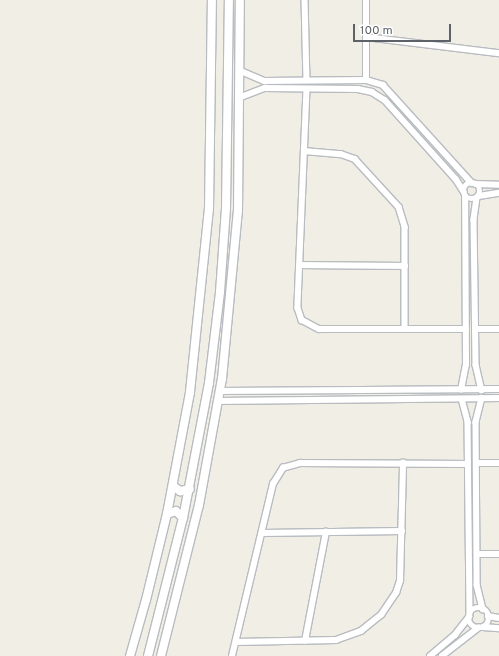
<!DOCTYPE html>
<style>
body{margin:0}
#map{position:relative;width:499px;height:656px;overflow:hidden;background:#f1eee6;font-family:Overpass,sans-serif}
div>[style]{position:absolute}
.roads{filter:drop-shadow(1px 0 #b8bcc0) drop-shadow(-1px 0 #b8bcc0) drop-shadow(0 1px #b8bcc0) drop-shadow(0 -1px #b8bcc0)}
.street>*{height:5.5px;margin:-2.75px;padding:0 2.75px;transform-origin:2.75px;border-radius:2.75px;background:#fff}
.street>.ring{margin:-2.75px;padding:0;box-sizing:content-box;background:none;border:5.5px solid #fff;border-radius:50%}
.secondary>*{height:8px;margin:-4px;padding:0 4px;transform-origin:4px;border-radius:4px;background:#fff}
span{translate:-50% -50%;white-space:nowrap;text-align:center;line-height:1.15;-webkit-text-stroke:4px #fff;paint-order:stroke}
.scale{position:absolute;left:353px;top:24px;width:98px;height:18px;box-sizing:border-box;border:2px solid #5d6268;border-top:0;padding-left:5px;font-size:12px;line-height:14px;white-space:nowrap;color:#5d6268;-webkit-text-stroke:3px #fff;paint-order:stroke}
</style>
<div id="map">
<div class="roads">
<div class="street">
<i style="left:305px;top:0;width:80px;rotate:88.6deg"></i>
<i style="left:366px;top:37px;width:134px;rotate:6.9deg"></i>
<i style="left:241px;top:71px;width:25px;rotate:23deg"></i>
<i style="left:264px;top:81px;width:102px;rotate:-0.6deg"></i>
<i style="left:366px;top:80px;width:18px;rotate:16deg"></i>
<i style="left:383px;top:85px;width:132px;rotate:47.8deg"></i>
<i style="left:366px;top:80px;width:80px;rotate:-90deg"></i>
<i style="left:307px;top:89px;width:219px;rotate:92.4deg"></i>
<i style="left:298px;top:308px;width:13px;rotate:72deg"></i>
<i style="left:302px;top:320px;width:19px;rotate:28deg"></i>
<i style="left:319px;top:329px;width:147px"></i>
<i style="left:241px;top:97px;width:26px;rotate:-21deg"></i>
<i style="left:265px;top:88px;width:93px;rotate:0.6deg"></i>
<i style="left:358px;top:89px;width:14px;rotate:12deg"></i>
<i style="left:372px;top:92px;width:15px;rotate:32deg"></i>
<i style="left:385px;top:100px;width:106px;rotate:48.1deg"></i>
<i style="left:456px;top:179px;width:15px;rotate:58deg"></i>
<i style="left:304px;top:151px;width:37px;rotate:5deg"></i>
<i style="left:341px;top:154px;width:15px;rotate:20deg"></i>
<i style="left:355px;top:159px;width:65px;rotate:47.5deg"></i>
<i style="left:399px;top:207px;width:21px;rotate:73deg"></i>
<i style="left:405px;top:227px;width:102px;rotate:90deg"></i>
<i class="ring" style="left:464px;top:183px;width:10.5px;height:10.5px"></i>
<i style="left:476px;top:184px;width:23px;rotate:2deg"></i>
<i style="left:479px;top:196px;width:20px;rotate:-9deg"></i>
<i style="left:477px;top:198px;width:22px;rotate:98deg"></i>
<i style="left:474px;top:220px;width:145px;rotate:89.2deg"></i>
<i style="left:476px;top:365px;width:26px;rotate:77deg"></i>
<i style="left:299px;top:265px;width:106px;rotate:0.5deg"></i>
<i style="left:476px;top:329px;width:23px"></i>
<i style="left:461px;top:390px;width:25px;rotate:-79deg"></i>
<i style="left:466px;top:365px;width:168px;rotate:-90.3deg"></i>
<i style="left:220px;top:391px;width:279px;rotate:-0.4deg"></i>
<i style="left:482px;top:398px;width:25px;rotate:104deg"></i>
<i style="left:476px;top:422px;width:163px;rotate:89.6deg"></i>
<i style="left:477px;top:585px;width:25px;rotate:76deg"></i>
<i style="left:462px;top:399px;width:24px;rotate:75deg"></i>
<i style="left:468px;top:422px;width:191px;rotate:89.4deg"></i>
<i style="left:219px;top:401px;width:280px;rotate:-0.6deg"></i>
<i style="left:476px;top:463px;width:23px"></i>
<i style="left:263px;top:533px;width:139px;rotate:-0.8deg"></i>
<i style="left:477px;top:554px;width:22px"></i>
<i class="ring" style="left:469px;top:608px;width:14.5px;height:14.5px"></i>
<i style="left:488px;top:616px;width:11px;rotate:10deg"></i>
<i style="left:483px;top:627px;width:16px;rotate:4deg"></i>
<i style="left:305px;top:641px;width:111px;rotate:-79.1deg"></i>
<i style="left:236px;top:642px;width:100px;rotate:-1.1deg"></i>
<i style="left:336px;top:640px;width:27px;rotate:-20deg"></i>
<i style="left:361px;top:631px;width:26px;rotate:-39deg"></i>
<i style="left:381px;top:615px;width:27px;rotate:-56deg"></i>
<i style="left:396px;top:593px;width:13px;rotate:-72deg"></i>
<i style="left:400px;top:581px;width:118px;rotate:-88.5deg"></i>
<i style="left:232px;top:656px;width:177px;rotate:-76.6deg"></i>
<i style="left:273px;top:484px;width:19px;rotate:-58deg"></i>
<i style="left:283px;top:468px;width:18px;rotate:-16deg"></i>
<i style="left:300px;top:463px;width:168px;rotate:0.3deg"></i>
<i style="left:430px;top:656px;width:33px;rotate:-40deg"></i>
<i style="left:455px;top:635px;width:23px;rotate:-52deg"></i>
<i style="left:442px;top:656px;width:46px;rotate:-37.9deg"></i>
</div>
<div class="secondary">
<i style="left:173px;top:486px;width:9px;rotate:36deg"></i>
<i style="left:180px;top:491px;width:10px;rotate:-11deg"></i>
<i style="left:167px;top:514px;width:9px;rotate:-18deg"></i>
<i style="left:176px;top:511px;width:10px;rotate:45deg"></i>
<i style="left:130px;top:656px;width:58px;rotate:-74.1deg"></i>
<i style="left:146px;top:600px;width:89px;rotate:-76.3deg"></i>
<i style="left:167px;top:514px;width:124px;rotate:-79.3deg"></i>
<i style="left:190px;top:392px;width:184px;rotate:-84.1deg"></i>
<i style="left:209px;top:209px;width:209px;rotate:-89.2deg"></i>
<i style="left:148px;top:656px;width:142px;rotate:-75.8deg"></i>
<i style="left:183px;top:518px;width:137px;rotate:-79.1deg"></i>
<i style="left:209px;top:383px;width:92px;rotate:-83.1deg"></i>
<i style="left:220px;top:292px;width:84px;rotate:-85.9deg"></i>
<i style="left:226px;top:208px;width:208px;rotate:-89.2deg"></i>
<i style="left:161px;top:656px;width:156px;rotate:-75.9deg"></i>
<i style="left:199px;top:505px;width:128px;rotate:-79.7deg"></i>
<i style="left:222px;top:379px;width:169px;rotate:-84.6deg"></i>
<i style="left:238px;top:211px;width:211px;rotate:-89.5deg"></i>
</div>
</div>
<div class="scale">100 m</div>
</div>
